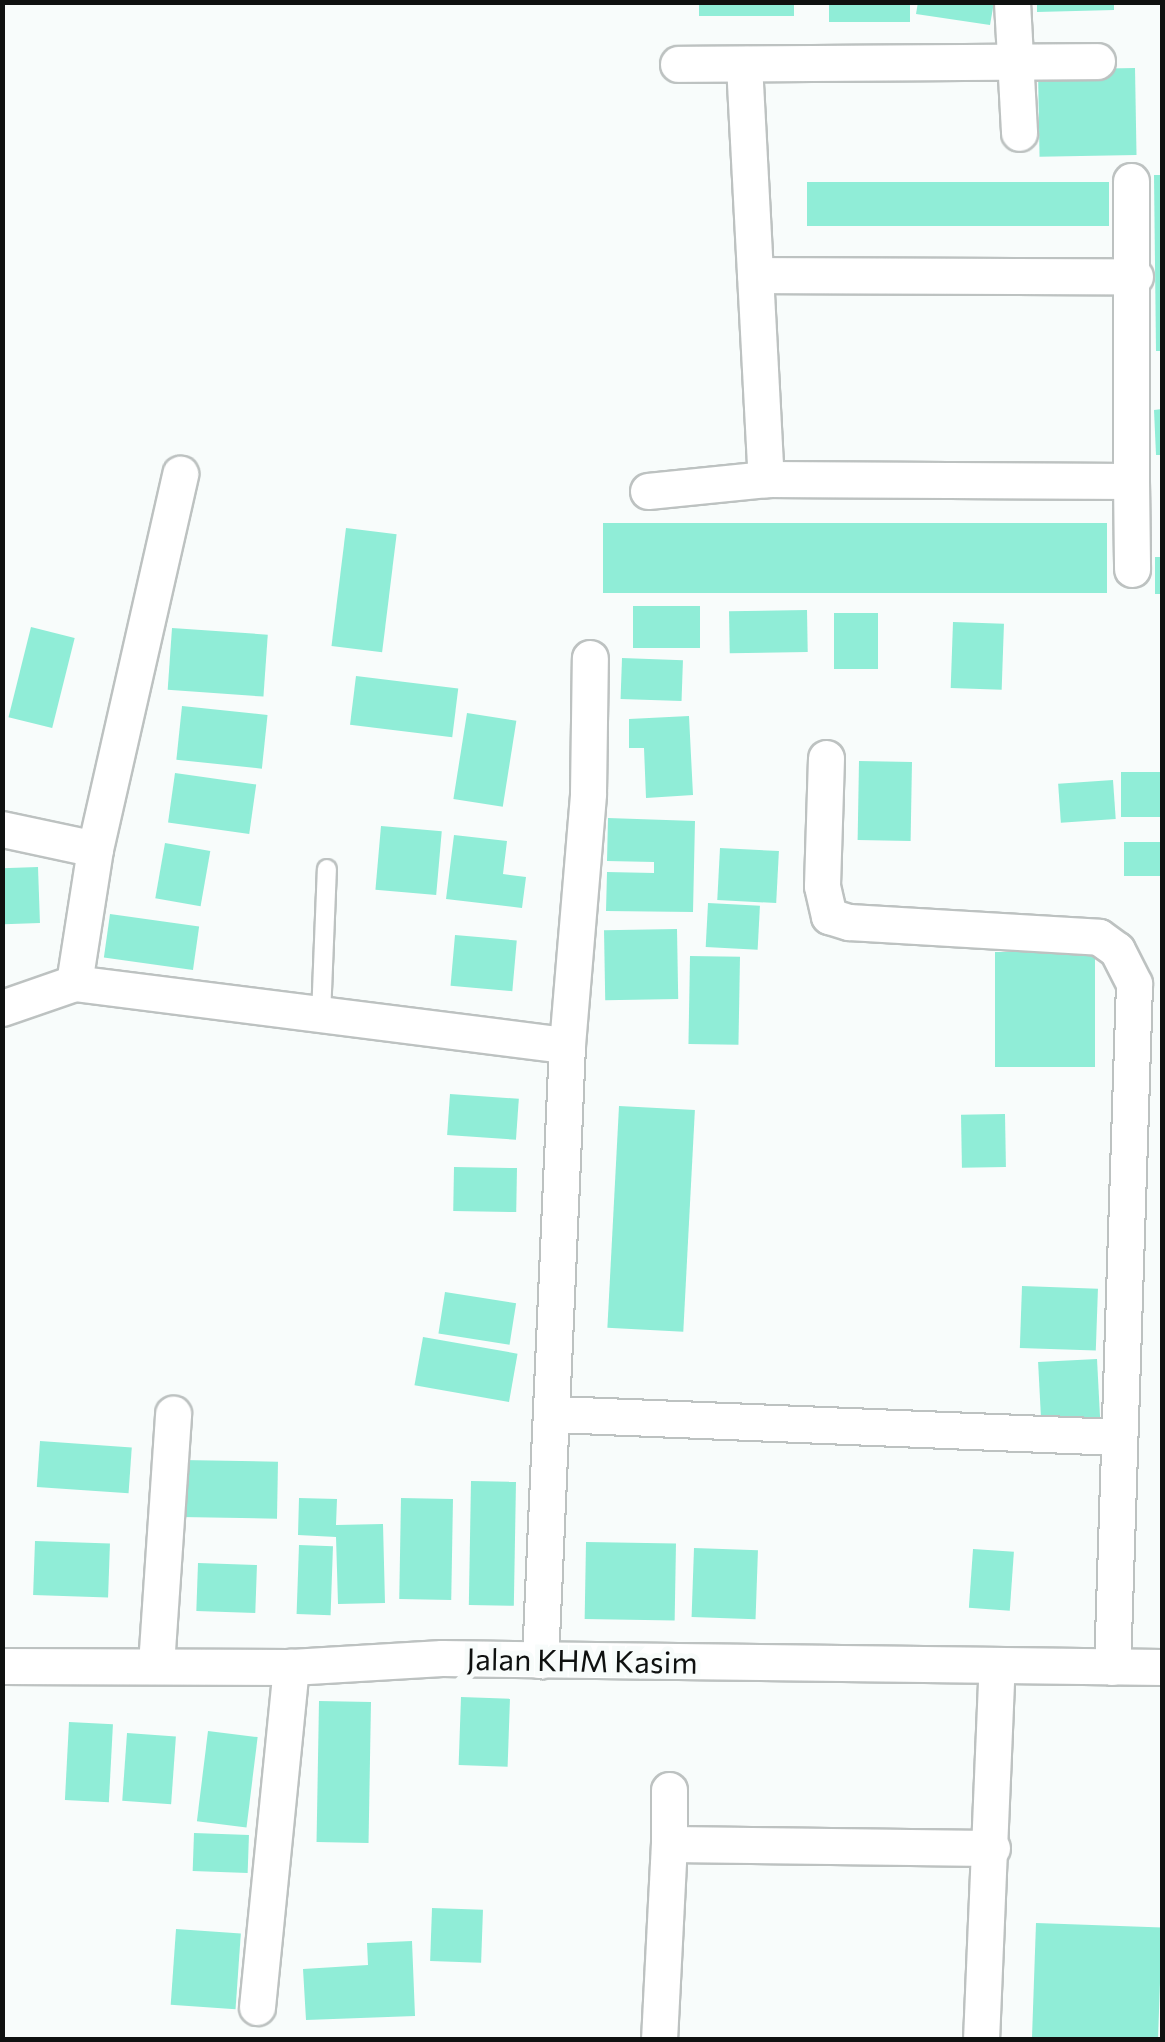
<!DOCTYPE html>
<style>
body{margin:0}
#map{position:relative;width:1165px;height:2042px;overflow:hidden;background:#f8fcfb;font-family:Commissioner,sans-serif}
div>[style]{position:absolute}
.building>*{inset:0;background:#90edd7;transform-origin:0 0}
.roads{filter:drop-shadow(2px 0 #bdc2c1) drop-shadow(-2px 0 #bdc2c1) drop-shadow(0 2px #bdc2c1) drop-shadow(0 -2px #bdc2c1)}
.service>*{height:18px;margin:-9px;padding:0 9px;transform-origin:9px;border-radius:9px;background:#fff}
.minor>*{height:35px;margin:-17.5px;padding:0 17.5px;transform-origin:17.5px;border-radius:17.5px;background:#fff}
span{translate:-50% -50%;white-space:nowrap;text-align:center;line-height:1.15;-webkit-text-stroke:10px #f8fcfb;paint-order:stroke}
.street-label{font-size:30px;color:#0f1110}
.frame{position:absolute;inset:0;border:5px solid #0f1110;pointer-events:none}
</style>
<div id="map">
<div class="building">
<i style="left:699px;top:2px;width:95px;height:14px"></i>
<i style="left:829px;top:2px;width:81px;height:20px"></i>
<i style="clip-path:polygon(918px 2px,994px 2px,990px 25px,916px 14px)"></i>
<i style="clip-path:polygon(1037px 2px,1114px 2px,1114px 10px,1037px 12px)"></i>
<i style="left:1135px;top:68px;width:87px;height:97px;rotate:89deg"></i>
<i style="clip-path:polygon(1154px 175px,1162px 175px,1162px 351px,1156px 351px)"></i>
<i style="left:1109px;top:182px;width:44px;height:302px;rotate:90deg"></i>
<i style="clip-path:polygon(1162px 409px,1162px 455px,1156px 455px,1154px 410px)"></i>
<i style="left:603px;top:523px;width:504px;height:70px"></i>
<i style="left:346px;top:528px;width:51px;height:119px;rotate:7deg"></i>
<i style="left:1155px;top:557px;width:7px;height:37px"></i>
<i style="left:633px;top:606px;width:67px;height:42px"></i>
<i style="left:807px;top:610px;width:42px;height:78px;rotate:89deg"></i>
<i style="left:834px;top:613px;width:44px;height:56px"></i>
<i style="left:953px;top:622px;width:51px;height:66px;rotate:2deg"></i>
<i style="left:31px;top:627px;width:45px;height:93px;rotate:14deg"></i>
<i style="left:172px;top:628px;width:96px;height:62px;rotate:4deg"></i>
<i style="left:622px;top:658px;width:61px;height:41px;rotate:2deg"></i>
<i style="left:356px;top:676px;width:103px;height:49px;rotate:7deg"></i>
<i style="left:182px;top:706px;width:86px;height:54px;rotate:6deg"></i>
<i style="left:467px;top:713px;width:50px;height:87px;rotate:9deg"></i>
<i style="clip-path:polygon(689px 716px,693px 795px,646px 798px,644px 748px,629px 748px,629px 719px)"></i>
<i style="left:859px;top:761px;width:53px;height:79px;rotate:1deg"></i>
<i style="left:1162px;top:772px;width:45px;height:41px;rotate:90deg"></i>
<i style="left:175px;top:773px;width:82px;height:50px;rotate:8deg"></i>
<i style="left:1113px;top:780px;width:39px;height:55px;rotate:86deg"></i>
<i style="clip-path:polygon(608px 818px,695px 821px,693px 912px,606px 911px,607px 872px,654px 873px,654px 862px,607px 861px)"></i>
<i style="left:381px;top:826px;width:61px;height:64px;rotate:5deg"></i>
<i style="clip-path:polygon(454px 835px,507px 841px,503px 874px,526px 877px,522px 908px,446px 899px)"></i>
<i style="left:1162px;top:842px;width:34px;height:38px;rotate:90deg"></i>
<i style="left:165px;top:843px;width:46px;height:56px;rotate:10deg"></i>
<i style="left:720px;top:848px;width:59px;height:52px;rotate:3deg"></i>
<i style="left:38px;top:867px;width:56px;height:36px;rotate:88deg"></i>
<i style="left:708px;top:903px;width:52px;height:44px;rotate:3deg"></i>
<i style="left:110px;top:914px;width:90px;height:44px;rotate:8deg"></i>
<i style="left:677px;top:929px;width:70px;height:73px;rotate:89deg"></i>
<i style="left:455px;top:935px;width:62px;height:51px;rotate:5deg"></i>
<i style="left:995px;top:952px;width:100px;height:115px"></i>
<i style="left:690px;top:956px;width:50px;height:88px;rotate:1deg"></i>
<i style="left:450px;top:1094px;width:69px;height:41px;rotate:4deg"></i>
<i style="left:619px;top:1106px;width:76px;height:222px;rotate:3deg"></i>
<i style="left:1005px;top:1114px;width:53px;height:44px;rotate:89deg"></i>
<i style="left:454px;top:1167px;width:63px;height:44px;rotate:1deg"></i>
<i style="left:1022px;top:1286px;width:76px;height:62px;rotate:2deg"></i>
<i style="left:445px;top:1292px;width:72px;height:42px;rotate:9deg"></i>
<i style="left:423px;top:1337px;width:96px;height:49px;rotate:10deg"></i>
<i style="left:1097px;top:1359px;width:59px;height:59px;rotate:87deg"></i>
<i style="left:40px;top:1441px;width:92px;height:46px;rotate:4deg"></i>
<i style="left:182px;top:1460px;width:96px;height:57px;rotate:1deg"></i>
<i style="left:471px;top:1481px;width:45px;height:124px;rotate:1deg"></i>
<i style="clip-path:polygon(299px 1498px,337px 1499px,336px 1525px,383px 1524px,385px 1603px,338px 1604px,336px 1537px,298px 1535px)"></i>
<i style="left:401px;top:1498px;width:52px;height:101px;rotate:1deg"></i>
<i style="left:35px;top:1541px;width:75px;height:54px;rotate:2deg"></i>
<i style="left:586px;top:1542px;width:90px;height:77px;rotate:1deg"></i>
<i style="left:299px;top:1545px;width:34px;height:69px;rotate:2deg"></i>
<i style="left:694px;top:1548px;width:64px;height:69px;rotate:2deg"></i>
<i style="left:973px;top:1549px;width:41px;height:59px;rotate:4deg"></i>
<i style="left:198px;top:1563px;width:59px;height:48px;rotate:2deg"></i>
<i style="left:461px;top:1697px;width:49px;height:68px;rotate:2deg"></i>
<i style="left:319px;top:1701px;width:52px;height:141px;rotate:1deg"></i>
<i style="left:69px;top:1722px;width:44px;height:78px;rotate:3deg"></i>
<i style="left:208px;top:1731px;width:50px;height:91px;rotate:7deg"></i>
<i style="left:127px;top:1733px;width:49px;height:68px;rotate:4deg"></i>
<i style="left:194px;top:1833px;width:55px;height:38px;rotate:2deg"></i>
<i style="left:432px;top:1908px;width:51px;height:53px;rotate:2deg"></i>
<i style="left:1036px;top:1923px;width:126px;height:117px;rotate:2deg"></i>
<i style="left:176px;top:1929px;width:65px;height:76px;rotate:4deg"></i>
<i style="clip-path:polygon(412px 1941px,415px 2016px,306px 2020px,303px 1969px,368px 1965px,367px 1943px)"></i>
</div>
<div class="roads">
<div class="service">
<i style="left:321px;top:1016px;width:147px;rotate:-87.7deg"></i>
</div>
<div class="minor">
<i style="left:1012px;top:2px;width:131px;rotate:86.9deg"></i>
<i style="left:678px;top:64px;width:419px;rotate:-0.4deg"></i>
<i style="left:744px;top:64px;width:416px;rotate:87deg"></i>
<i style="left:766px;top:479px;width:365px;rotate:0.3deg"></i>
<i style="left:1131px;top:481px;width:300px;rotate:-90deg"></i>
<i style="left:755px;top:275px;width:380px;rotate:0.2deg"></i>
<i style="left:1131px;top:481px;width:88px;rotate:89.3deg"></i>
<i style="left:648px;top:491px;width:119px;rotate:-5.8deg"></i>
<i style="left:826px;top:758px;width:128px;rotate:91.8deg"></i>
<i style="left:822px;top:886px;width:31px;rotate:77deg"></i>
<i style="left:829px;top:916px;width:21px;rotate:17deg"></i>
<i style="left:849px;top:922px;width:250px;rotate:3.4deg"></i>
<i style="left:1099px;top:937px;width:22px;rotate:36deg"></i>
<i style="left:1117px;top:950px;width:38px;rotate:63deg"></i>
<i style="left:1134px;top:984px;width:683px;rotate:91.84deg"></i>
<i style="left:2px;top:829px;width:95px;rotate:12.1deg"></i>
<i style="left:95px;top:849px;width:136px;rotate:98.9deg"></i>
<i style="left:74px;top:983px;width:497px;rotate:7.2deg"></i>
<i style="left:567px;top:1045px;width:616px;rotate:92.51deg"></i>
<i style="left:95px;top:849px;width:385px;rotate:-77.2deg"></i>
<i style="left:2px;top:1008px;width:76px;rotate:-19.1deg"></i>
<i style="left:567px;top:1045px;width:253px;rotate:-85.2deg"></i>
<i style="left:588px;top:793px;width:135px;rotate:-89.2deg"></i>
<i style="left:555px;top:1414px;width:563px;rotate:2.34deg"></i>
<i style="left:156px;top:1665px;width:252px;rotate:-86.1deg"></i>
<i style="left:2px;top:1666px;width:289px;rotate:0.2deg"></i>
<i style="left:291px;top:1667px;width:151px;rotate:-3.4deg"></i>
<i style="left:442px;top:1658px;width:720px;rotate:0.72deg"></i>
<i style="left:669px;top:1790px;width:54px;rotate:90deg"></i>
<i style="left:669px;top:1844px;width:323px;rotate:0.7deg"></i>
<i style="left:257px;top:2007px;width:342px;rotate:-84.3deg"></i>
<i style="left:659px;top:2040px;width:196px;rotate:-87.1deg"></i>
<i style="left:981px;top:2040px;width:375px;rotate:-87.6deg"></i>
</div>
</div>
<div class="street-label">
<span style="left:582px;top:1660px;rotate:1deg">Jalan KHM Kasim</span>
</div>
<div class="frame"></div>
</div>
